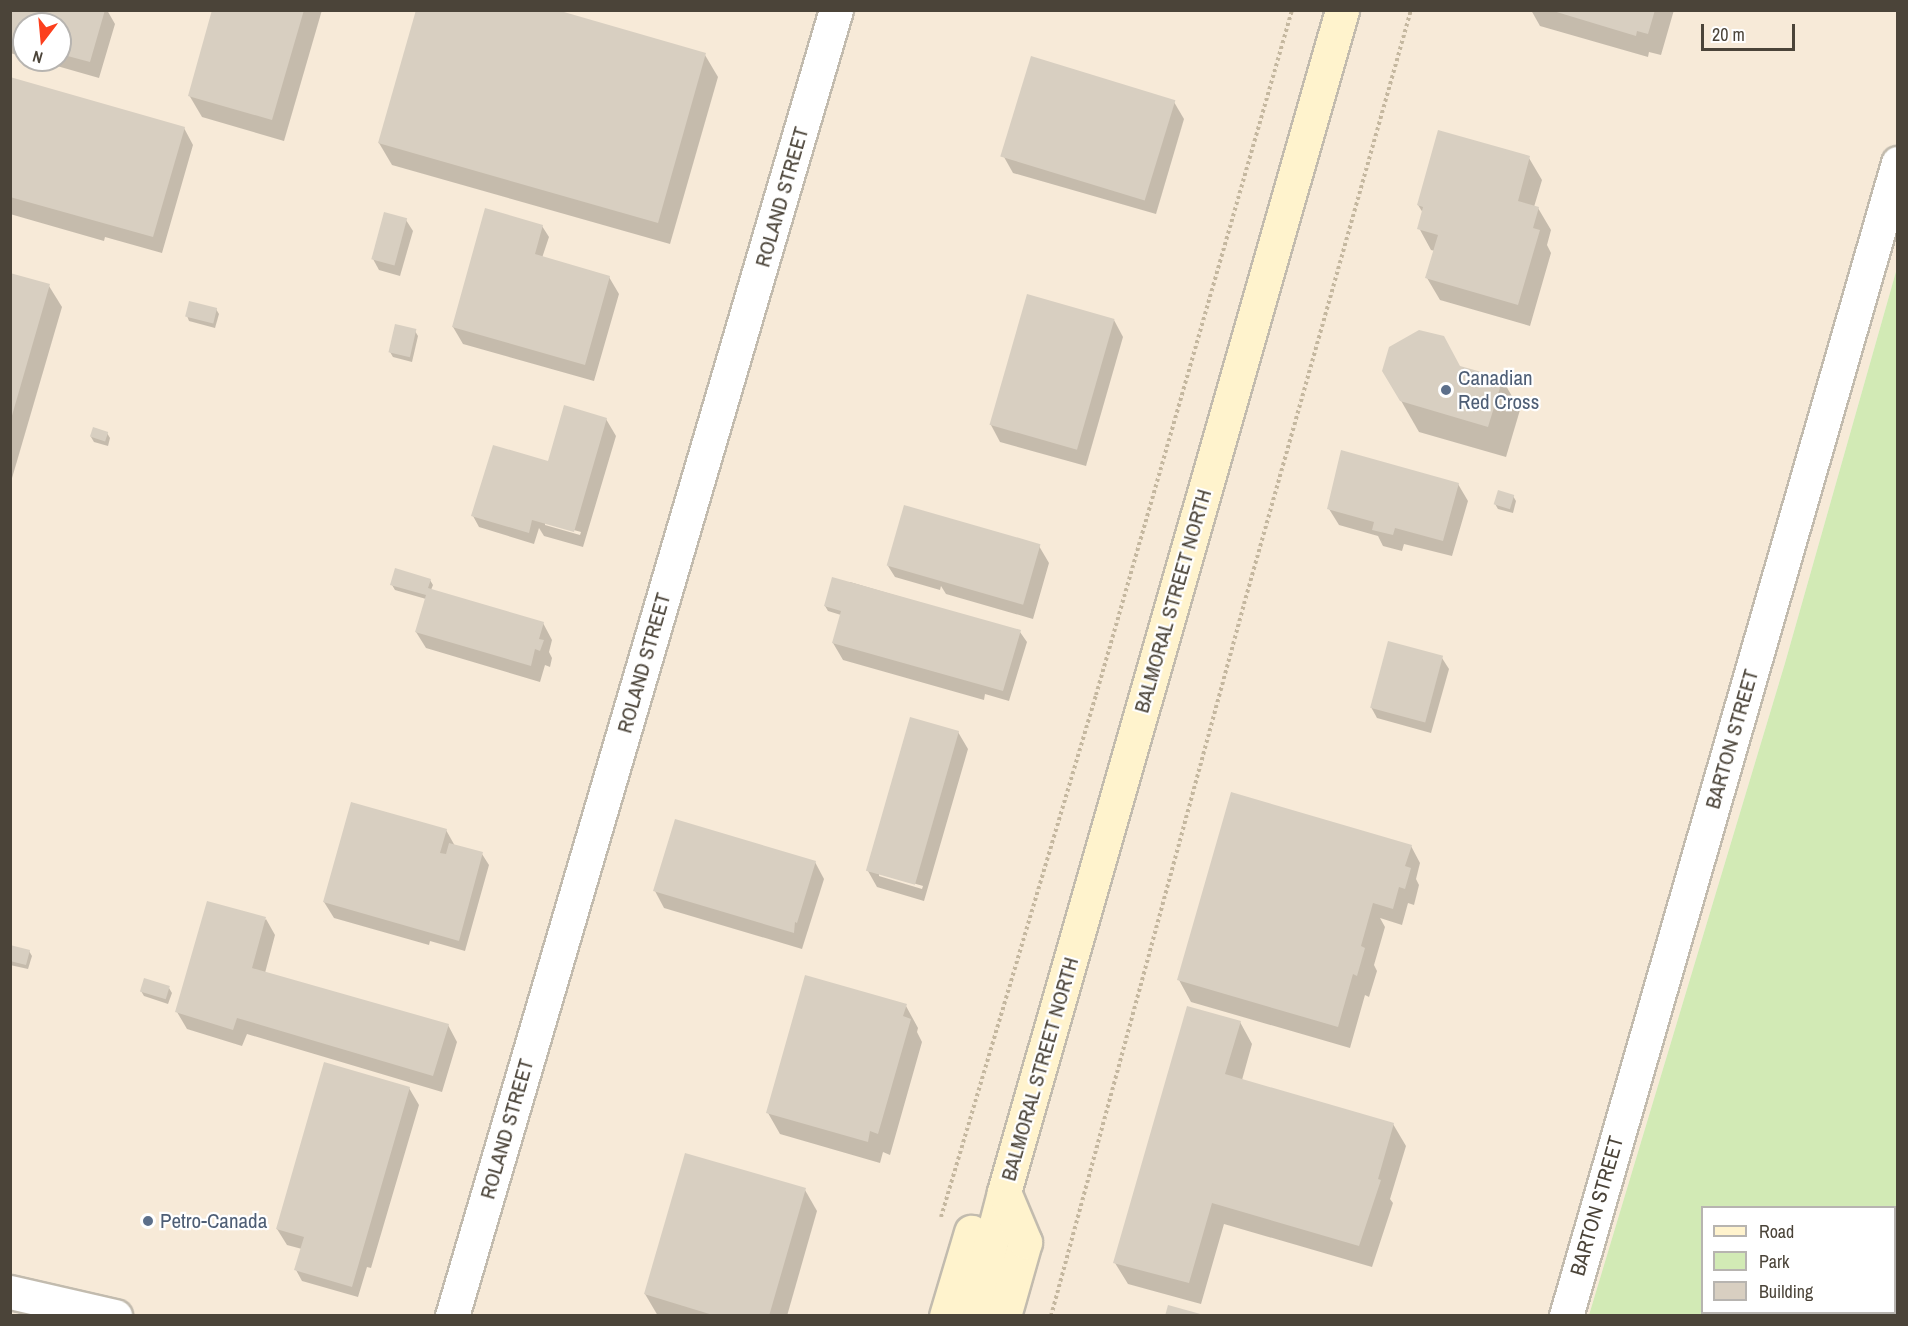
<!DOCTYPE html>
<style>
body{margin:0}
#map{position:relative;width:1908px;height:1326px;overflow:hidden;background:#f6f3ec;font-family:"Archivo Narrow",sans-serif}
div>[style]{position:absolute}
.commercial>*{inset:0;background:#f7ead8}
.green>*{inset:0;background:#d2eab5}
.shadow>*{inset:0;background:#0003}
.building>*{inset:0;background:#d8cfc1;transform-origin:0 0}
.path>*{height:4px;margin-top:-2px;transform-origin:0;background:repeating-linear-gradient(90deg,#c4b79f 0 3px,transparent 0 6px)}
.roads{filter:drop-shadow(2px 0 #c2bbae) drop-shadow(-2px 0 #c2bbae) drop-shadow(0 2px #c2bbae) drop-shadow(0 -2px #c2bbae)}
.minor>*{height:33px;margin:-16.5px;padding:0 16.5px;transform-origin:16.5px;border-radius:16.5px;background:#fff}
.tertiary>*{height:33px;margin:-16.5px;padding:0 16.5px;transform-origin:16.5px;border-radius:16.5px;background:#fff}
.secondary>*{height:33px;margin:-16.5px;padding:0 16.5px;transform-origin:16.5px;border-radius:16.5px;background:#fff3cd}
.dots>*{width:16px;height:16px;translate:-50% -50%;box-sizing:border-box;border:3px solid #fff;border-radius:50%}
span{translate:-50% -50%;white-space:nowrap;text-align:center;line-height:1.15;-webkit-text-stroke:4.5px #fff;paint-order:stroke}
.street-label{font-size:21px;color:#4b4439}
.service-label{font-size:21px;color:#4e5e75}
.left{translate:0 -50%;text-align:left}
.frame{position:absolute;inset:0;border:12px solid #4b4439;pointer-events:none}
.legend{position:absolute;left:1701px;top:1206px;width:195px;height:108px;box-sizing:border-box;background:#fff;border:2px solid #b7b4b0;margin:0;padding:8px 10px;list-style:none;font-size:18px;color:#4b4439}
.legend li{display:flex;align-items:center;gap:12px;height:30px}
.legend b{width:30px;border:2px solid #b7b4b0}
.north{position:absolute;left:12px;top:12px;width:60px;height:60px;box-sizing:border-box;background:#fff;border:2px solid #b7b4b0;border-radius:50%;rotate:196deg;font-size:16px;font-weight:700;line-height:24px;text-align:center;color:#4b4439}
.north::after{content:'';display:block;margin:auto;width:21px;height:27px;background:#fc3f1d;clip-path:polygon(50% 0,100% 100%,50% 72%,0 100%)}
.scale{position:absolute;left:1701px;top:24px;width:94px;height:27px;box-sizing:border-box;border:3px solid #4b4439;border-top:0;padding-left:8px;font-size:18px;line-height:21px;white-space:nowrap;color:#4b4439;-webkit-text-stroke:4px #fff;paint-order:stroke}
</style>
<div id="map">
<div class="commercial">
<i style="clip-path:polygon(evenodd,10px 11px,1897px 11px,1897px 268px,1785px 663px,1589px 1315px,11px 1315px,10px 11px,24px 24px,60px 24px,60px 60px,24px 60px,24px 24px)"></i>
</div>
<div class="green">
<i style="clip-path:polygon(evenodd,1897px 268px,1897px 1315px,1589px 1315px,1785px 663px,1897px 268px,1702px 1208px,1894px 1208px,1894px 1312px,1702px 1312px,1702px 1208px)"></i>
</div>
<div class="shadow">
<i style="clip-path:polygon(10px 10px,107px 10px,115px 24px,99px 78px,36px 60px,60px 60px,60px 24px,24px 24px,24px 57px,10px 53px)"></i>
<i style="clip-path:polygon(214px 10px,322px 10px,284px 141px,202px 117px,189px 95px)"></i>
<i style="clip-path:polygon(1531px 10px,1674px 10px,1661px 55px,1649px 52px,1648px 57px,1540px 26px)"></i>
<i style="clip-path:polygon(705px 55px,718px 77px,670px 244px,392px 165px,379px 143px)"></i>
<i style="clip-path:polygon(10px 79px,184px 128px,193px 145px,162px 253px,105px 237px,104px 241px,10px 214px)"></i>
<i style="clip-path:polygon(1174px 102px,1184px 119px,1156px 214px,1013px 173px,1004px 157px)"></i>
<i style="clip-path:polygon(1529px 158px,1542px 180px,1534px 207px,1538px 208px,1551px 230px,1547px 245px,1551px 253px,1530px 326px,1440px 300px,1427px 278px,1435px 251px,1431px 250px,1419px 228px,1423px 213px,1418px 205px)"></i>
<i style="clip-path:polygon(406px 220px,413px 231px,400px 276px,379px 270px,373px 259px)"></i>
<i style="clip-path:polygon(542px 226px,549px 237px,542px 258px,609px 277px,619px 294px,594px 381px,463px 344px,453px 327px)"></i>
<i style="clip-path:polygon(10px 274px,49px 286px,62px 307px,10px 485px)"></i>
<i style="clip-path:polygon(216px 309px,219px 314px,215px 328px,189px 321px,187px 316px)"></i>
<i style="clip-path:polygon(1114px 320px,1123px 337px,1086px 466px,1000px 442px,991px 425px)"></i>
<i style="clip-path:polygon(415px 331px,418px 336px,412px 362px,393px 357px,390px 352px)"></i>
<i style="clip-path:polygon(1460px 367px,1502px 379px,1520px 410px,1506px 457px,1419px 432px,1384px 371px)"></i>
<i style="clip-path:polygon(evenodd,606px 419px,616px 436px,583px 547px,544px 536px,539px 528px,534px 544px,479px 527px,473px 516px,606px 419px,545px 522px,581px 532px,580px 535px,545px 525px,545px 522px)"></i>
<i style="clip-path:polygon(107px 433px,110px 438px,108px 446px,94px 442px,91px 437px)"></i>
<i style="clip-path:polygon(1458px 484px,1468px 501px,1452px 556px,1404px 544px,1402px 551px,1383px 546px,1378px 536px,1339px 525px,1329px 509px)"></i>
<i style="clip-path:polygon(1513px 496px,1516px 501px,1513px 513px,1498px 509px,1495px 504px)"></i>
<i style="clip-path:polygon(1039px 546px,1049px 563px,1033px 619px,946px 594px,941px 586px,940px 590px,895px 577px,888px 566px)"></i>
<i style="clip-path:polygon(430px 580px,433px 585px,431px 590px,543px 623px,552px 640px,549px 652px,552px 658px,550px 667px,545px 665px,540px 682px,426px 648px,416px 632px,426px 599px,395px 590px,392px 585px)"></i>
<i style="clip-path:polygon(850px 582px,1020px 632px,1027px 642px,1009px 701px,985px 694px,984px 700px,843px 660px,833px 643px,841px 615px,828px 611px,825px 606px)"></i>
<i style="clip-path:polygon(1442px 658px,1449px 669px,1431px 733px,1377px 718px,1371px 707px)"></i>
<i style="clip-path:polygon(evenodd,958px 732px,968px 749px,924px 901px,877px 887px,868px 871px,958px 732px,879px 873px,923px 886px,922px 889px,879px 876px,879px 873px)"></i>
<i style="clip-path:polygon(446px 830px,455px 846px,482px 854px,489px 865px,465px 951px,430px 941px,429px 945px,334px 918px,324px 902px)"></i>
<i style="clip-path:polygon(1411px 846px,1420px 863px,1416px 879px,1419px 885px,1414px 905px,1408px 903px,1402px 925px,1380px 918px,1385px 927px,1374px 965px,1377px 971px,1369px 997px,1365px 995px,1350px 1048px,1191px 1002px,1179px 980px)"></i>
<i style="clip-path:polygon(815px 862px,824px 879px,802px 949px,664px 908px,655px 891px)"></i>
<i style="clip-path:polygon(266px 919px,275px 935px,265px 973px,448px 1025px,457px 1042px,442px 1092px,247px 1034px,242px 1046px,187px 1029px,177px 1012px)"></i>
<i style="clip-path:polygon(10px 947px,29px 951px,32px 956px,28px 969px,10px 965px)"></i>
<i style="clip-path:polygon(169px 988px,172px 993px,168px 1004px,144px 996px,141px 991px)"></i>
<i style="clip-path:polygon(906px 1006px,918px 1028px,917px 1032px,922px 1042px,890px 1155px,883px 1152px,880px 1163px,780px 1134px,768px 1113px)"></i>
<i style="clip-path:polygon(1240px 1022px,1252px 1044px,1242px 1080px,1393px 1124px,1406px 1146px,1390px 1199px,1393px 1203px,1372px 1267px,1224px 1224px,1201px 1304px,1128px 1284px,1115px 1263px)"></i>
<i style="clip-path:polygon(409px 1088px,419px 1105px,371px 1268px,367px 1267px,358px 1297px,302px 1281px,296px 1270px,302px 1249px,287px 1245px,277px 1229px)"></i>
<i style="clip-path:polygon(805px 1190px,817px 1211px,787px 1316px,658px 1316px,645px 1294px)"></i>
</div>
<div class="building">
<i style="clip-path:polygon(10px 10px,105px 10px,90px 62px,60px 54px,60px 24px,24px 24px,24px 43px,10px 40px)"></i>
<i style="clip-path:polygon(212px 10px,304px 10px,272px 120px,188px 96px)"></i>
<i style="clip-path:polygon(416px 10px,557px 10px,706px 53px,658px 223px,378px 143px)"></i>
<i style="clip-path:polygon(1550px 10px,1655px 10px,1648px 34px,1637px 31px,1636px 36px)"></i>
<i style="left:1031px;top:56px;width:151px;height:105px;rotate:17deg"></i>
<i style="clip-path:polygon(10px 77px,185px 127px,153px 237px,10px 197px)"></i>
<i style="clip-path:polygon(1438px 130px,1530px 156px,1518px 201px,1539px 207px,1533px 228px,1540px 230px,1518px 305px,1425px 278px,1438px 235px,1417px 229px,1423px 207px,1417px 205px)"></i>
<i style="clip-path:polygon(485px 208px,543px 225px,535px 254px,610px 276px,585px 365px,452px 327px)"></i>
<i style="left:384px;top:212px;width:24px;height:49px;rotate:15deg"></i>
<i style="clip-path:polygon(10px 273px,50px 284px,11px 419px,10px 419px)"></i>
<i style="left:1027px;top:294px;width:91px;height:136px;rotate:16deg"></i>
<i style="left:189px;top:301px;width:29px;height:16px;rotate:14deg"></i>
<i style="left:395px;top:324px;width:22px;height:29px;rotate:13deg"></i>
<i style="clip-path:polygon(1419px 330px,1444px 336px,1460px 366px,1503px 378px,1488px 427px,1400px 401px,1382px 371px,1389px 347px)"></i>
<i style="clip-path:polygon(564px 405px,607px 418px,574px 532px,532px 520px,529px 533px,471px 516px,493px 445px,548px 461px)"></i>
<i style="left:93px;top:427px;width:16px;height:10px;rotate:18deg"></i>
<i style="clip-path:polygon(1341px 450px,1459px 483px,1443px 541px,1395px 528px,1393px 535px,1372px 530px,1374px 522px,1327px 509px)"></i>
<i style="left:1498px;top:490px;width:17px;height:15px;rotate:17deg"></i>
<i style="left:904px;top:505px;width:142px;height:63px;rotate:16deg"></i>
<i style="clip-path:polygon(395px 568px,431px 579px,428px 588px,544px 622px,539px 639px,544px 640px,540px 651px,535px 649px,531px 666px,415px 632px,426px 595px,390px 585px)"></i>
<i style="clip-path:polygon(832px 577px,1021px 630px,1003px 691px,832px 643px,841px 611px,824px 606px)"></i>
<i style="left:1388px;top:641px;width:57px;height:69px;rotate:15deg"></i>
<i style="left:910px;top:717px;width:51px;height:160px;rotate:16deg"></i>
<i style="clip-path:polygon(1231px 792px,1412px 845px,1405px 866px,1411px 868px,1405px 889px,1399px 887px,1393px 909px,1373px 903px,1361px 946px,1365px 948px,1357px 976px,1353px 974px,1338px 1027px,1177px 980px)"></i>
<i style="clip-path:polygon(351px 802px,447px 829px,440px 853px,446px 854px,449px 843px,483px 852px,459px 941px,323px 902px)"></i>
<i style="clip-path:polygon(675px 819px,816px 861px,797px 923px,795px 922px,794px 933px,653px 891px)"></i>
<i style="clip-path:polygon(207px 901px,266px 917px,252px 968px,449px 1024px,433px 1076px,237px 1018px,233px 1030px,175px 1012px)"></i>
<i style="clip-path:polygon(10px 945px,30px 950px,26px 965px,10px 961px)"></i>
<i style="clip-path:polygon(805px 975px,907px 1004px,903px 1016px,911px 1019px,878px 1134px,870px 1131px,868px 1142px,766px 1113px)"></i>
<i style="left:144px;top:978px;width:27px;height:14px;rotate:17deg"></i>
<i style="clip-path:polygon(1187px 1006px,1241px 1021px,1225px 1074px,1394px 1123px,1378px 1179px,1381px 1180px,1359px 1246px,1212px 1203px,1189px 1283px,1113px 1263px)"></i>
<i style="clip-path:polygon(324px 1062px,410px 1087px,352px 1287px,294px 1270px,304px 1237px,276px 1229px)"></i>
<i style="clip-path:polygon(685px 1153px,806px 1188px,769px 1316px,716px 1316px,644px 1294px)"></i>
<i style="clip-path:polygon(1168px 1305px,1204px 1315px,1204px 1316px,1165px 1316px)"></i>
</div>
<div class="path">
<i style="left:941px;top:1217px;width:545px;rotate:-73.46deg"></i>
<i style="left:1096px;top:695px;width:712px;rotate:-74.03deg"></i>
<i style="left:1051px;top:1316px;width:738px;rotate:-74.83deg"></i>
<i style="left:1244px;top:604px;width:617px;rotate:-74.3deg"></i>
</div>
<div class="roads">
<div class="minor">
<i style="left:452px;top:1316px;width:1361px;rotate:-73.62deg"></i>
<i style="left:1566px;top:1316px;width:1200px;rotate:-73.94deg"></i>
</div>
<div class="tertiary">
<i style="left:10px;top:1292px;width:108px;rotate:12.9deg"></i>
</div>
<div class="secondary">
<i style="left:946px;top:1316px;width:88px;rotate:-73.4deg"></i>
<i style="left:972px;top:1316px;width:128px;rotate:-75.5deg"></i>
<i style="left:1004px;top:1192px;width:1229px;rotate:-74.04deg"></i>
<i style="left:1004px;top:1316px;width:77px;rotate:-74.2deg"></i>
<i style="left:1025px;top:1242px;width:54px;rotate:-112.8deg"></i>
</div>
</div>
<div class="dots">
<i style="left:1446px;top:390px;background:#5c6f8a"></i>
<i style="left:148px;top:1221px;background:#5c6f8a"></i>
</div>
<div class="street-label">
<span style="left:782px;top:197px;rotate:-74deg">ROLAND STREET</span>
<span style="left:1173px;top:601px;rotate:-74deg">BALMORAL STREET NORTH</span>
<span style="left:644px;top:663px;rotate:-74deg">ROLAND STREET</span>
<span style="left:1732px;top:739px;rotate:-74deg">BARTON STREET</span>
<span style="left:1040px;top:1069px;rotate:-74deg">BALMORAL STREET NORTH</span>
<span style="left:507px;top:1129px;rotate:-74deg">ROLAND STREET</span>
<span style="left:1597px;top:1206px;rotate:-74deg">BARTON STREET</span>
</div>
<div class="service-label">
<span class="left" style="left:1458px;top:390px">Canadian<br>Red Cross</span>
<span class="left" style="left:160px;top:1221px">Petro-Canada</span>
</div>
<div class="frame"></div>
<ul class="legend">
<li><b style="height:8px;background:#fff3cd"></b>Road</li>
<li><b style="height:16px;background:#d2eab5"></b>Park</li>
<li><b style="height:16px;background:#d8cfc1"></b>Building</li>
</ul>
<div class="north">N</div>
<div class="scale">20 m</div>
</div>
